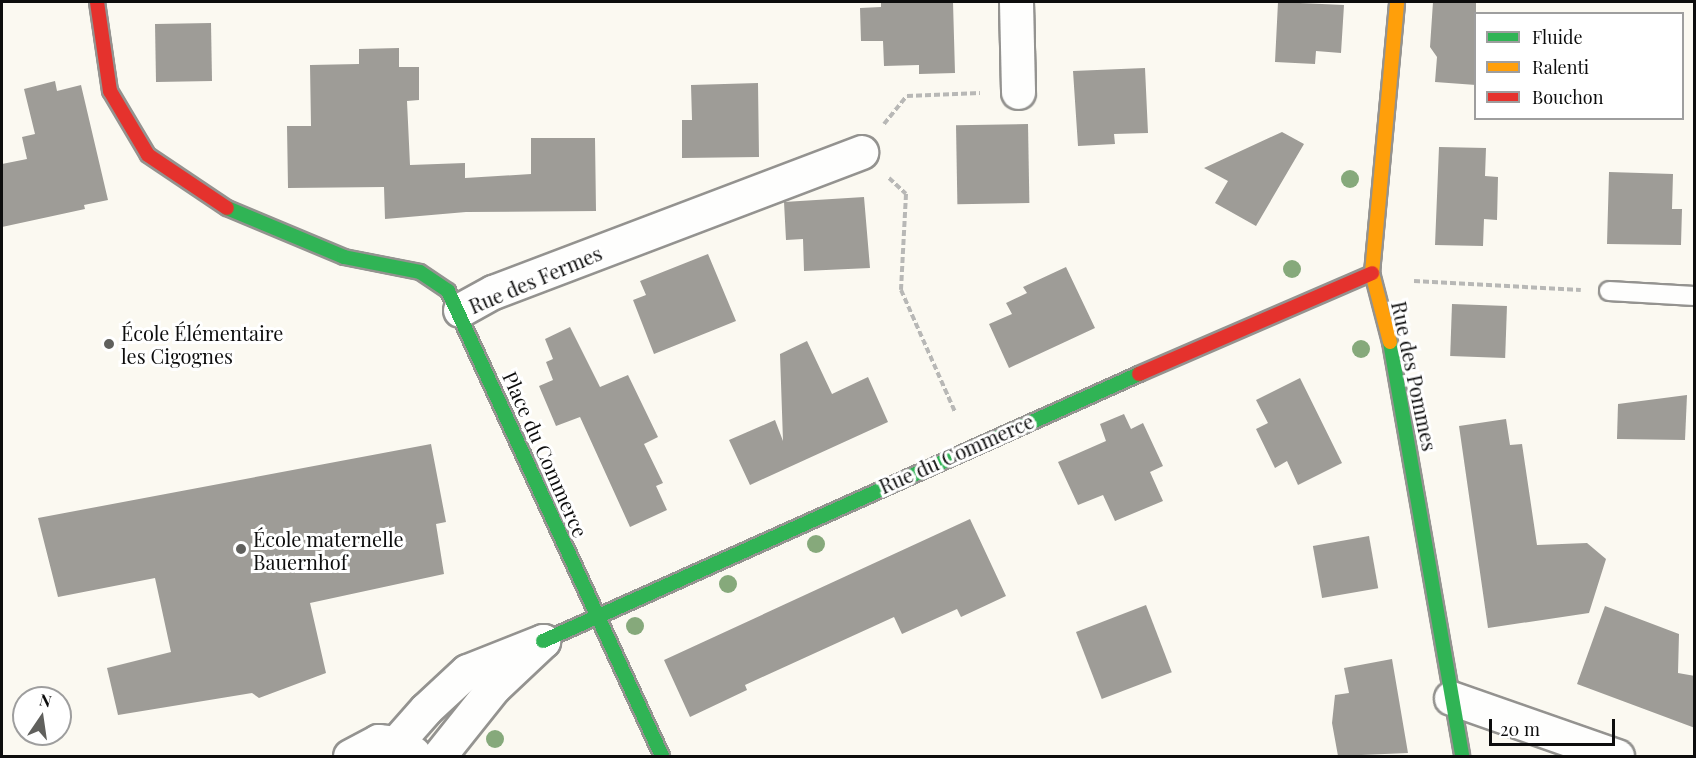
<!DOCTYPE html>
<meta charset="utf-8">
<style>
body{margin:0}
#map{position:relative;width:1696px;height:758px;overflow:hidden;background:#fbf9f1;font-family:"Playfair Display",serif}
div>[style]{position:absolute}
.building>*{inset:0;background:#9e9c97;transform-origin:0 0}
.path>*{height:4px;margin-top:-2px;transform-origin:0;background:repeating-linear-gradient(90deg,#b8b8b6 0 6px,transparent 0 9px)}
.roads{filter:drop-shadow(2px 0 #949390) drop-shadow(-2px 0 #949390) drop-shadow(0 2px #949390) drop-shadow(0 -2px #949390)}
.lane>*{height:18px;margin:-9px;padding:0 9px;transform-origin:9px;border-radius:9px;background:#fefefd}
.street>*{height:33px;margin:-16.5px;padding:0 16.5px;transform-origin:16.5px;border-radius:16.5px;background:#fefefd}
.fast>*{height:14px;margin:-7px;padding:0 7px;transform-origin:7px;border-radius:7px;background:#30b455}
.slow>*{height:14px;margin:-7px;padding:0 7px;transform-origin:7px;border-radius:7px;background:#ff9f0a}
.jam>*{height:14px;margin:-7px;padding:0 7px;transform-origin:7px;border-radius:7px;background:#e5322d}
.trees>*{width:18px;height:18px;margin:-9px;border-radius:50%;background:#86a97b}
.dots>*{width:16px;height:16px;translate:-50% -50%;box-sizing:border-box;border:3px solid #fff;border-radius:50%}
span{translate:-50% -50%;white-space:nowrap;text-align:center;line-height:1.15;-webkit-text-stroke:6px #fff;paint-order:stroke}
.street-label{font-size:20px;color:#0d0d0d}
.poi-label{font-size:20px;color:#0d0d0d}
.left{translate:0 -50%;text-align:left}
.frame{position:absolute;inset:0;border:3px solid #0d0d0d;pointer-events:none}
.legend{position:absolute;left:1474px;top:12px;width:210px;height:108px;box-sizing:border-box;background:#fff;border:2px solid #9e9e9e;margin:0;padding:8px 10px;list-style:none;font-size:18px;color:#0d0d0d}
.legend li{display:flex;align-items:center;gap:12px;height:30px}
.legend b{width:30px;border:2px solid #9e9e9e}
.north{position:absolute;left:12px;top:686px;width:60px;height:60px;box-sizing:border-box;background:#fff;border:2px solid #9e9e9e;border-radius:50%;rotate:13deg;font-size:16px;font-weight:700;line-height:24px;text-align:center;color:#0d0d0d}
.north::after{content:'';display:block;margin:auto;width:21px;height:27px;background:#60605d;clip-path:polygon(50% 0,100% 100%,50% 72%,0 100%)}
.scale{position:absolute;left:1489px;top:719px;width:126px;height:27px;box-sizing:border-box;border:3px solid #0d0d0d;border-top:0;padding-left:8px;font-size:18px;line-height:21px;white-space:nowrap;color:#0d0d0d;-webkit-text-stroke:4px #fff;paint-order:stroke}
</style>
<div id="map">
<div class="building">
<i style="clip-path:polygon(881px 2px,953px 2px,955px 73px,919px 74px,919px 65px,884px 66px,883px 41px,861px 41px,860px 8px,881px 7px)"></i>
<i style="clip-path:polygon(1278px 2px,1344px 5px,1341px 53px,1316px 51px,1315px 64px,1275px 62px)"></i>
<i style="clip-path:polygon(1433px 2px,1476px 2px,1476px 85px,1435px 82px,1437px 57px,1430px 47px)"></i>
<i style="left:211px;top:23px;width:58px;height:56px;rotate:89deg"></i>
<i style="clip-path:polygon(399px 48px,399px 67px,419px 67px,419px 100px,407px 101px,410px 165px,465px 163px,465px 178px,531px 174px,531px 138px,595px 138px,596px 211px,466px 212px,385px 219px,384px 187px,288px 188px,287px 126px,311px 126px,310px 65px,359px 64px,359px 49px)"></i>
<i style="clip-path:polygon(1145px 68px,1148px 133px,1114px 134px,1115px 144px,1078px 146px,1073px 71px)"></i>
<i style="clip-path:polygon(55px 81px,57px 91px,81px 85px,108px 200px,84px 205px,85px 209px,2px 227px,2px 164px,27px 159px,22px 137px,35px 134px,24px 89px)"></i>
<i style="clip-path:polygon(758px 83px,759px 157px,682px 158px,682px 120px,692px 120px,691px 85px)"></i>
<i style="left:1028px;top:124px;width:79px;height:72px;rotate:89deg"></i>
<i style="clip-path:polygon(1282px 132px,1304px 144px,1256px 226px,1215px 203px,1228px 181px,1204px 168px)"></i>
<i style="clip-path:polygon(1439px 147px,1486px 148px,1485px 176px,1498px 177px,1497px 220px,1484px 219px,1483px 246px,1435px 245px)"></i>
<i style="clip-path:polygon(1609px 172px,1673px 174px,1672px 209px,1682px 209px,1681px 245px,1607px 244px)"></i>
<i style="clip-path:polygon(864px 197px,870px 268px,804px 271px,803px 239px,786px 240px,784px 202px)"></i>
<i style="clip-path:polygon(708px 254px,736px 321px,654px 354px,633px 300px,646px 295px,640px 281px)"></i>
<i style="clip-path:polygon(1066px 267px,1095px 328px,1009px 368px,989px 324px,1012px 314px,1006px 303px,1027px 293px,1023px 287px)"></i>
<i style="left:1452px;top:304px;width:55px;height:52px;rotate:2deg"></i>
<i style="clip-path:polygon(570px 327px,600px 387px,628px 375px,658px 437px,644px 444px,663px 483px,656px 486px,667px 510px,630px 527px,580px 417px,556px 426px,539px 386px,553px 380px,546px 362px,553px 359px,545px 339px)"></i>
<i style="clip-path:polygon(807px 341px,832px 394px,868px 377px,888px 422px,750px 485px,729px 440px,775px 420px,783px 441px,780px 354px)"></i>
<i style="clip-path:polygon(1300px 378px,1342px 463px,1298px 485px,1287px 461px,1275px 468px,1256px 429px,1268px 423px,1256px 400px)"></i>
<i style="clip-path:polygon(1687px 395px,1685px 440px,1617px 439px,1618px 404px)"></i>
<i style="clip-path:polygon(1124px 414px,1131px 429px,1143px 423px,1163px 466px,1150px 472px,1163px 501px,1115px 521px,1103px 495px,1078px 505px,1058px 462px,1106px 441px,1100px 424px)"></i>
<i style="clip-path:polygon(1506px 419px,1510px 445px,1522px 444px,1537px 545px,1587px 543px,1606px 559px,1589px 613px,1488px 628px,1459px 426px)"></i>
<i style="clip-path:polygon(431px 444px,446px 522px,436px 524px,444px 574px,310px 603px,326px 673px,259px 698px,252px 693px,118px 715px,107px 668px,171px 652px,155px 578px,58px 597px,38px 518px)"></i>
<i style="clip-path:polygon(970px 519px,1006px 596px,961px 617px,957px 609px,902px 634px,894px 617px,745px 685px,747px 690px,690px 717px,664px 660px)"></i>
<i style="left:1369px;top:536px;width:53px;height:57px;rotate:80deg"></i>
<i style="left:1146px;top:605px;width:72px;height:75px;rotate:69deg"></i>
<i style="clip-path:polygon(1605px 606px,1679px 634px,1678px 673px,1695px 676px,1695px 728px,1577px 684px)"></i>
<i style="clip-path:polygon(1392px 659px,1408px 753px,1338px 756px,1332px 723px,1335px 695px,1349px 693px,1344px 668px)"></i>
</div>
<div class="path">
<i style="left:884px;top:124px;width:36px;rotate:-51deg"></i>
<i style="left:907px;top:96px;width:73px;rotate:-2.4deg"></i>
<i style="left:889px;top:178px;width:23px;rotate:43deg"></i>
<i style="left:906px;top:194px;width:96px;rotate:93deg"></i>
<i style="left:901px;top:290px;width:133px;rotate:66.1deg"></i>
<i style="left:1414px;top:281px;width:167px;rotate:3.1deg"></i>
</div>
<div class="roads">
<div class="lane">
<i style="left:1609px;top:291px;width:85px;rotate:3.4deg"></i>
</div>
<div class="street">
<i style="left:1016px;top:2px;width:90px;rotate:88.7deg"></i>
<i style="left:460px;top:310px;width:38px;rotate:-29deg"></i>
<i style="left:493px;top:292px;width:394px;rotate:-20.8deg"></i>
<i style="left:1451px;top:698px;width:176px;rotate:19.3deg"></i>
<i style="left:396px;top:743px;width:45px;rotate:-48.6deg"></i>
<i style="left:426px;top:709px;width:56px;rotate:-42.8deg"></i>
<i style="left:467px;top:671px;width:82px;rotate:-21.5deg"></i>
<i style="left:543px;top:641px;width:67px;rotate:136.8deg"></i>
<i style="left:494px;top:687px;width:88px;rotate:128.6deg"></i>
<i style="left:350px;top:756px;width:32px;rotate:-28deg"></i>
<i style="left:378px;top:741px;width:18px;rotate:6deg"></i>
<i style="left:396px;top:743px;width:20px;rotate:30deg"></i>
</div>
<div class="fast">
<i style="left:227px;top:208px;width:127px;rotate:22.7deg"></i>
<i style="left:344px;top:257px;width:77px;rotate:11.2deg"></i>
<i style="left:420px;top:272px;width:34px;rotate:34deg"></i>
<i style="left:448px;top:291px;width:512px;rotate:65.29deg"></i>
<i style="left:1390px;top:342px;width:420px;rotate:80.1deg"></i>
<i style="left:543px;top:641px;width:653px;rotate:-24.13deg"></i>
</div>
<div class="slow">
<i style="left:1390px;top:342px;width:71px;rotate:-104.6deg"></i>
<i style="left:1372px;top:273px;width:272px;rotate:-84.7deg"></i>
</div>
<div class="jam">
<i style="left:97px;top:2px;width:90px;rotate:81.7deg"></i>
<i style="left:110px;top:91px;width:74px;rotate:59.3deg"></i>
<i style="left:148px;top:155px;width:95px;rotate:33.9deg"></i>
<i style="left:1139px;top:374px;width:254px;rotate:-23.4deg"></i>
</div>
</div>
<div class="trees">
<i style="left:1350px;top:179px"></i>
<i style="left:1292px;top:269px"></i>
<i style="left:1361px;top:349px"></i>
<i style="left:816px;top:544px"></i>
<i style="left:728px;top:584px"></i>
<i style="left:635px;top:626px"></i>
<i style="left:495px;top:739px"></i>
</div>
<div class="dots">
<i style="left:109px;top:344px;background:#60605d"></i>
<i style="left:241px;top:549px;background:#60605d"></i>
</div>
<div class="street-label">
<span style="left:535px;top:279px;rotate:-23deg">Rue des Fermes</span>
<span style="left:1415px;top:376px;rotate:78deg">Rue des Pommes</span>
<span style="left:956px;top:453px;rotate:-24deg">Rue du Commerce</span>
<span style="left:546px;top:454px;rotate:66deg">Place du Commerce</span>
</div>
<div class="poi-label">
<span class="left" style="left:121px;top:344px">École Élémentaire<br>les Cigognes</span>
<span class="left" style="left:253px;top:550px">École maternelle<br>Bauernhof</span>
</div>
<div class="frame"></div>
<ul class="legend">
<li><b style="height:8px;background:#30b455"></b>Fluide</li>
<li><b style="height:8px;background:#ff9f0a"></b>Ralenti</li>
<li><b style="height:8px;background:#e5322d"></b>Bouchon</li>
</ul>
<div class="north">N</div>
<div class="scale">20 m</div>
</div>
